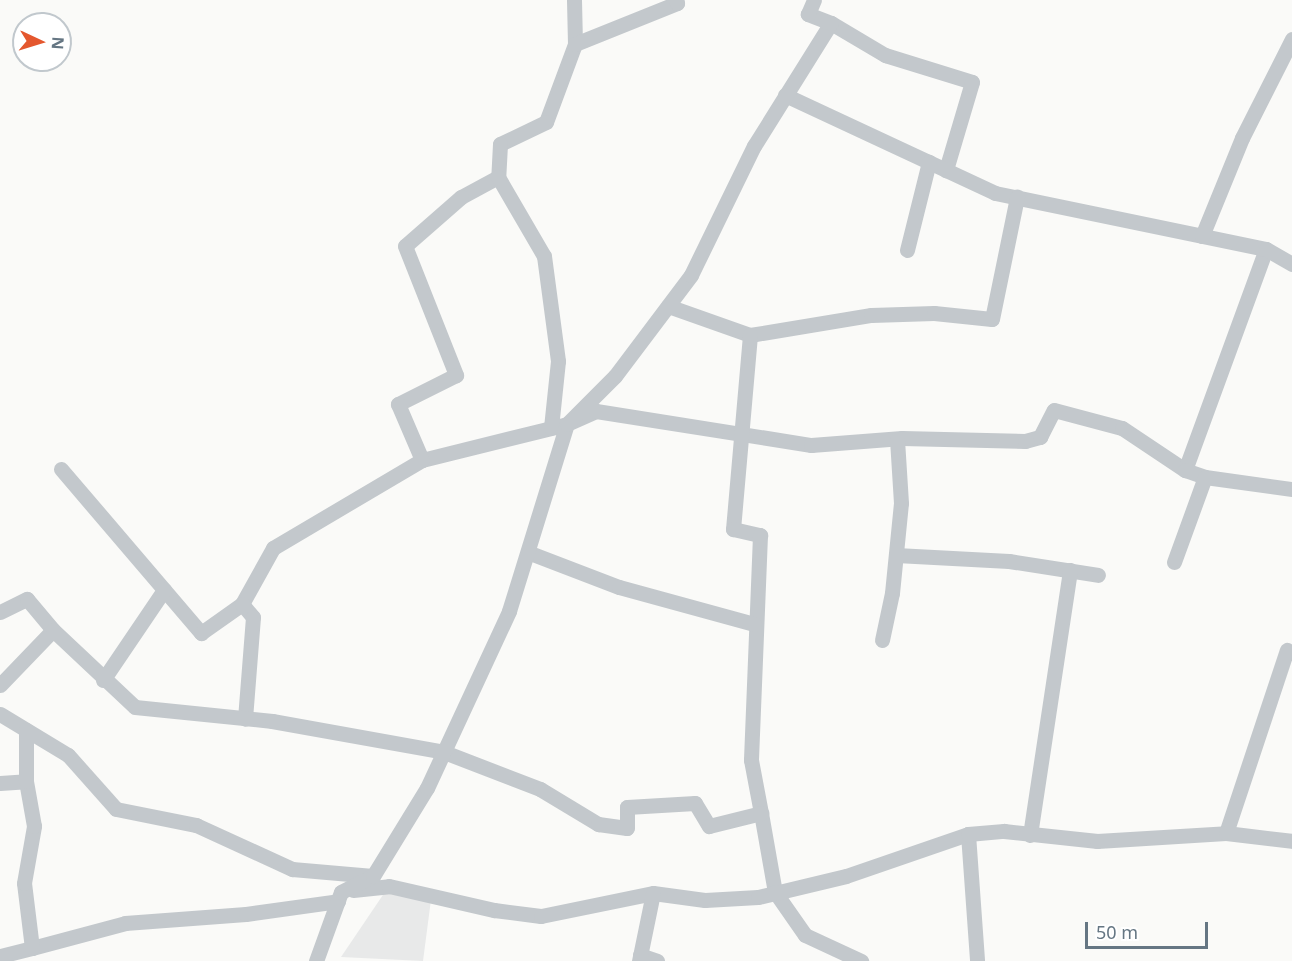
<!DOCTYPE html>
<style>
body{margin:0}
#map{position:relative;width:1292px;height:961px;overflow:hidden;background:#fafaf8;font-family:"Noto Sans",sans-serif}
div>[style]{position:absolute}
.built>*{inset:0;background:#e8e9e9}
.street>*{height:15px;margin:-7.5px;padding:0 7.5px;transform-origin:7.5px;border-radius:7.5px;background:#c3c8cc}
span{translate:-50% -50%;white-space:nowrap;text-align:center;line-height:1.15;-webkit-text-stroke:6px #fff;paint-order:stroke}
.north{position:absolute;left:12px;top:12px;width:60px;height:60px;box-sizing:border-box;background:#fff;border:2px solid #c1c8cd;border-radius:50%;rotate:94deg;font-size:16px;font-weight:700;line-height:24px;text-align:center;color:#657683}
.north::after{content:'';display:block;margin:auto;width:21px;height:27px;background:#e4572e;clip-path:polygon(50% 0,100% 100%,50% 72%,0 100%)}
.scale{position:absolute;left:1085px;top:922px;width:123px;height:27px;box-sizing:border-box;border:3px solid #657683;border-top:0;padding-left:8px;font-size:18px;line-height:21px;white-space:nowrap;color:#657683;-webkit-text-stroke:4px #fff;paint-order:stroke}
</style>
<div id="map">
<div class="built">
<i style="clip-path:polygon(391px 883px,432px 892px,423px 961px,341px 957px)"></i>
</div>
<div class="street">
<i style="left:574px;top:0;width:44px;rotate:88.7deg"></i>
<i style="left:575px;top:44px;width:83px;rotate:110.4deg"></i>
<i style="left:546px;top:122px;width:51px;rotate:154.4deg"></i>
<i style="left:500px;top:144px;width:33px;rotate:93deg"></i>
<i style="left:498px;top:177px;width:42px;rotate:151.6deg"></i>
<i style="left:461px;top:197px;width:74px;rotate:138.8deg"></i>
<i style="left:405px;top:246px;width:139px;rotate:68.4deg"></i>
<i style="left:456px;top:375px;width:65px;rotate:153.4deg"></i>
<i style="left:398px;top:404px;width:61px;rotate:66.8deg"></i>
<i style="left:422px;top:460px;width:149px;rotate:-13.9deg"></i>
<i style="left:567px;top:424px;width:32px;rotate:-24deg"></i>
<i style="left:596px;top:411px;width:218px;rotate:9deg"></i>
<i style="left:811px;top:445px;width:91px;rotate:-4.4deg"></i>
<i style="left:902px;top:438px;width:123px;rotate:1.4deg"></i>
<i style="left:1025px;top:441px;width:16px;rotate:-15deg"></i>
<i style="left:1040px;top:437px;width:30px;rotate:-63deg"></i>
<i style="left:1054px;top:410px;width:70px;rotate:14.8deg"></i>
<i style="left:1122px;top:428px;width:76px;rotate:33.7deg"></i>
<i style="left:1185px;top:470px;width:235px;rotate:-69.9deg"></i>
<i style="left:831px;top:23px;width:63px;rotate:30.7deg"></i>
<i style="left:885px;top:55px;width:91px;rotate:17.2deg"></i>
<i style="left:972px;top:82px;width:92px;rotate:106.5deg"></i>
<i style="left:575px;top:44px;width:110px;rotate:-21.9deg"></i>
<i style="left:677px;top:3px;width:3px;rotate:-108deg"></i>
<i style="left:785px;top:95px;width:232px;rotate:25deg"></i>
<i style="left:995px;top:193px;width:277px;rotate:11.7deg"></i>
<i style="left:1266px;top:249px;width:30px;rotate:30deg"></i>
<i style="left:498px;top:177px;width:91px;rotate:59.8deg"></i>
<i style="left:544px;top:256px;width:106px;rotate:82.4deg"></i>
<i style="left:558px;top:361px;width:67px;rotate:96deg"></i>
<i style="left:1202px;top:236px;width:106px;rotate:-67.8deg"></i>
<i style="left:1242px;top:138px;width:111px;rotate:-63.2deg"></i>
<i style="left:907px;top:250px;width:91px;rotate:-76deg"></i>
<i style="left:668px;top:306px;width:87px;rotate:19.5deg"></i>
<i style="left:750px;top:335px;width:123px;rotate:-9.4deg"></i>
<i style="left:871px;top:315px;width:63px;rotate:-1.8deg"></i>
<i style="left:934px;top:313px;width:58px;rotate:5.9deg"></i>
<i style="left:992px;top:319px;width:125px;rotate:-78.4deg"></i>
<i style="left:750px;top:335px;width:195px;rotate:95deg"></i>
<i style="left:733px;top:529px;width:28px;rotate:13deg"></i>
<i style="left:760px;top:535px;width:225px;rotate:92.3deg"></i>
<i style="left:751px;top:760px;width:54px;rotate:79.3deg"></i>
<i style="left:761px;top:813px;width:80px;rotate:80deg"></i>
<i style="left:775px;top:892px;width:52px;rotate:55.1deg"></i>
<i style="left:805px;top:935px;width:62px;rotate:24.9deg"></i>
<i style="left:61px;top:469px;width:216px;rotate:49.5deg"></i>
<i style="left:201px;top:633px;width:50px;rotate:-35.3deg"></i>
<i style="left:242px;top:604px;width:64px;rotate:-61deg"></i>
<i style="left:273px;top:548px;width:173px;rotate:-30.6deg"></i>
<i style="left:1185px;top:470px;width:21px;rotate:19deg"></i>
<i style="left:1205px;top:477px;width:88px;rotate:7.9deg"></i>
<i style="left:530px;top:553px;width:95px;rotate:20.9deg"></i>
<i style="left:619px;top:587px;width:140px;rotate:15.3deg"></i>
<i style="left:896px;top:555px;width:113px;rotate:3deg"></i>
<i style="left:1009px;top:561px;width:90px;rotate:8.9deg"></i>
<i style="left:1174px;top:562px;width:90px;rotate:-70deg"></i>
<i style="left:242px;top:604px;width:17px;rotate:50deg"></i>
<i style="left:253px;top:617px;width:102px;rotate:94.5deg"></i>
<i style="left:0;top:612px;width:30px;rotate:-26deg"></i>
<i style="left:27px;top:599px;width:40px;rotate:50deg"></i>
<i style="left:882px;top:640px;width:48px;rotate:-78deg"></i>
<i style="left:892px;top:593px;width:90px;rotate:-84.3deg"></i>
<i style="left:901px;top:503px;width:64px;rotate:-93.6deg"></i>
<i style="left:103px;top:680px;width:109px;rotate:-55.9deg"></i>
<i style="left:0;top:685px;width:76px;rotate:-46.1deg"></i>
<i style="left:53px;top:630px;width:112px;rotate:43.2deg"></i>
<i style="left:135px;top:707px;width:138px;rotate:5.8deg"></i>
<i style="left:272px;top:721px;width:175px;rotate:10.2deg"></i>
<i style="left:444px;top:752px;width:103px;rotate:21.1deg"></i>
<i style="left:540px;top:789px;width:68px;rotate:31.1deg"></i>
<i style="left:598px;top:824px;width:29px;rotate:8deg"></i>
<i style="left:627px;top:828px;width:21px;rotate:-90deg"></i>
<i style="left:627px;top:807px;width:68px;rotate:-3.4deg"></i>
<i style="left:695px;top:803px;width:27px;rotate:59deg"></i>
<i style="left:709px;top:826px;width:54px;rotate:-14deg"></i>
<i style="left:0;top:714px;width:79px;rotate:31.1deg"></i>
<i style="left:68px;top:755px;width:72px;rotate:48.4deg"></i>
<i style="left:116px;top:809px;width:82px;rotate:11.3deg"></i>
<i style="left:196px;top:825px;width:106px;rotate:24.6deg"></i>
<i style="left:292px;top:869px;width:81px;rotate:4.9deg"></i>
<i style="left:0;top:783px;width:26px;rotate:-4deg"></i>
<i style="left:1226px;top:833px;width:193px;rotate:-71.6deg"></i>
<i style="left:968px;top:834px;width:127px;rotate:85.9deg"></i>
<i style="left:1030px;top:835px;width:268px;rotate:-81.4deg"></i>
<i style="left:353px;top:890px;width:36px;rotate:-6deg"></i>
<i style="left:389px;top:886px;width:108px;rotate:12.9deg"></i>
<i style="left:494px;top:910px;width:47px;rotate:7.3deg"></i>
<i style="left:541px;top:916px;width:114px;rotate:-11.6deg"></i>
<i style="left:653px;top:893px;width:52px;rotate:7.7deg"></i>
<i style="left:705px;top:900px;width:53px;rotate:-3.2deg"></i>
<i style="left:758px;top:897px;width:90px;rotate:-13.4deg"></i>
<i style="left:846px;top:876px;width:129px;rotate:-19deg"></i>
<i style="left:968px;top:834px;width:36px;rotate:-5deg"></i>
<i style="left:1004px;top:831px;width:94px;rotate:6.1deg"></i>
<i style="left:1097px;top:841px;width:129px;rotate:-3.5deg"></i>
<i style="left:1226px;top:833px;width:66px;rotate:6.9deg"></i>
<i style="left:32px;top:948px;width:96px;rotate:-15deg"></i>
<i style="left:125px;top:923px;width:121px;rotate:-4.3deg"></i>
<i style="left:246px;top:914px;width:93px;rotate:-8deg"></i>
<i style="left:640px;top:955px;width:18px;rotate:19deg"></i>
<i style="left:0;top:956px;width:33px;rotate:-14deg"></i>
<i style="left:32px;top:948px;width:65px;rotate:-97deg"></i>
<i style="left:24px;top:883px;width:58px;rotate:-80deg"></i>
<i style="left:34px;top:826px;width:46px;rotate:-100.1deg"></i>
<i style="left:26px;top:781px;width:51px;rotate:-90deg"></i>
<i style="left:316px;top:961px;width:73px;rotate:-70.1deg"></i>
<i style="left:341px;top:892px;width:36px;rotate:-27deg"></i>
<i style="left:373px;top:876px;width:103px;rotate:-58.5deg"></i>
<i style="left:427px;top:788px;width:195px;rotate:-65.1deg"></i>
<i style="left:509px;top:611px;width:196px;rotate:-72.8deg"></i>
<i style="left:567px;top:424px;width:68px;rotate:-45deg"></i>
<i style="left:615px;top:376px;width:126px;rotate:-53deg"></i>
<i style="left:691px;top:275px;width:144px;rotate:-64deg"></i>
<i style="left:754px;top:146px;width:145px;rotate:-58deg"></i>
<i style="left:831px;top:23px;width:25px;rotate:-159deg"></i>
<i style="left:808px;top:14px;width:15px;rotate:-67deg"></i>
<i style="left:639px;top:961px;width:69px;rotate:-78.4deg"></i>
</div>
<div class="north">N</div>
<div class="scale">50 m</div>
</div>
